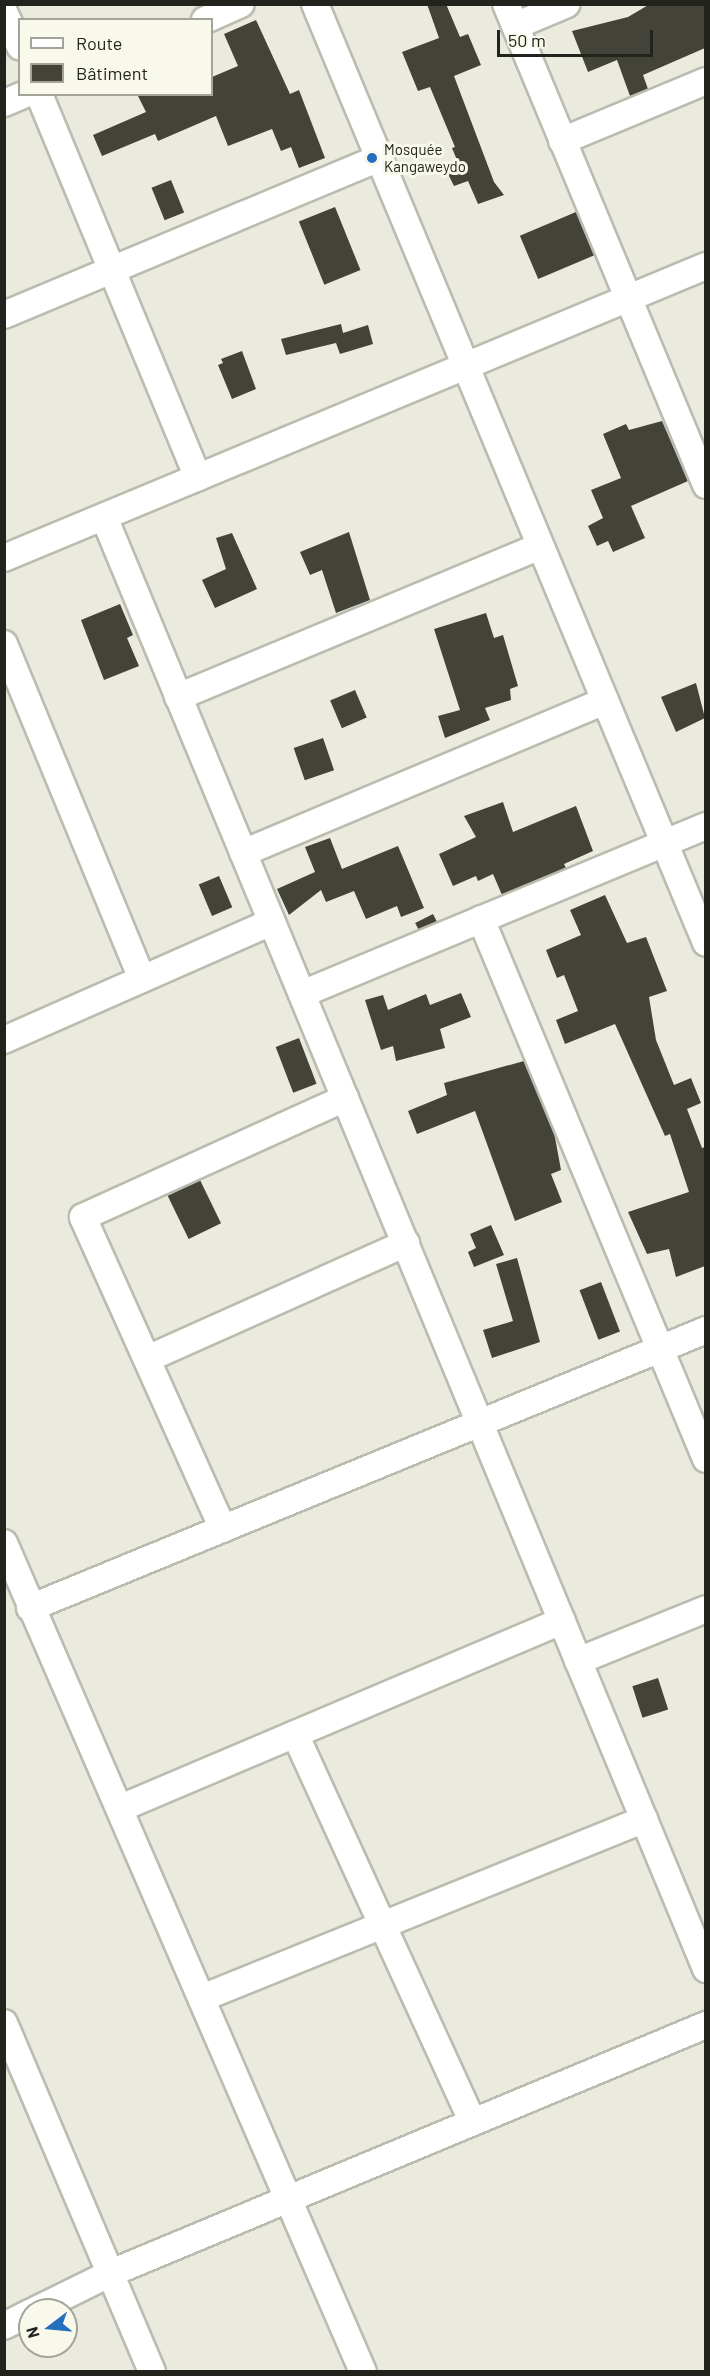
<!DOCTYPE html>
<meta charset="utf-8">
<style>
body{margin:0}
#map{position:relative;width:710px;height:2376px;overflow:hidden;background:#ebeade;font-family:Barlow,sans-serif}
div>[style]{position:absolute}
.building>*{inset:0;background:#444339;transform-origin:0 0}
.roads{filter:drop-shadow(2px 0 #bbbbaf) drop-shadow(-2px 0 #bbbbaf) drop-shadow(0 2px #bbbbaf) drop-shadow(0 -2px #bbbbaf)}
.minor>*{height:26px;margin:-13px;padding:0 13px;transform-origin:13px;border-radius:13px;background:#fff}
.dots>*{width:16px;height:16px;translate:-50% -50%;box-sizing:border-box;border:3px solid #f8f8eb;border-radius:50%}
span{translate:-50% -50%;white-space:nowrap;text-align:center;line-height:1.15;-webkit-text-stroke:6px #f8f8eb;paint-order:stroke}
.poi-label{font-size:15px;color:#23231e}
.left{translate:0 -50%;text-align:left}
.frame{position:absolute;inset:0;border:6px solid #23231e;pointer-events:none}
.legend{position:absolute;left:18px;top:18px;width:195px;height:78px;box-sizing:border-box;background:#f8f8eb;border:2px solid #a3a399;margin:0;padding:8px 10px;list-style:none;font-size:18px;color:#23231e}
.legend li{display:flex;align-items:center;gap:12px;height:30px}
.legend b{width:30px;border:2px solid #a3a399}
.north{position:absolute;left:18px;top:2298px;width:60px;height:60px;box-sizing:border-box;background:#f8f8eb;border:2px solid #a3a399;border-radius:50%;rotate:254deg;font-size:16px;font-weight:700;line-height:24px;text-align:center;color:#23231e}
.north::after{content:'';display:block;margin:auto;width:21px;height:27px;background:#256fbf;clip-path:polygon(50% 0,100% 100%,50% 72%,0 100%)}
.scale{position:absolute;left:497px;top:30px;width:156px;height:27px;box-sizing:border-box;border:3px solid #23231e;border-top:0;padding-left:8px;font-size:18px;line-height:21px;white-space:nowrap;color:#23231e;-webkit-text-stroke:4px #f8f8eb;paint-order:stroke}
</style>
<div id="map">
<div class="building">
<i style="clip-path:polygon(427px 4px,446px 4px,460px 37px,468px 34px,481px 65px,454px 76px,494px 182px,504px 195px,478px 204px,468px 181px,454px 186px,446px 170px,459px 165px,452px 148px,455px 147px,430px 87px,418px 91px,402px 52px,439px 38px)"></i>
<i style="clip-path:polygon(650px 4px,705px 4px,705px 48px,643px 75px,648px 89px,630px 96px,617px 60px,588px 72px,572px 31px,628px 17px)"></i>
<i style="clip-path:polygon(256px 20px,290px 94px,299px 90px,325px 158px,299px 168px,291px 147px,281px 151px,272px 129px,228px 146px,216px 116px,158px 141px,155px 134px,102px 156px,93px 135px,146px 112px,137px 94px,212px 94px,212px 77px,238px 66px,224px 34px)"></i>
<i style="left:171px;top:180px;width:35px;height:21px;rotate:68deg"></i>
<i style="left:335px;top:207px;width:68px;height:39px;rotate:68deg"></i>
<i style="left:576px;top:212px;width:47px;height:61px;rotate:67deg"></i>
<i style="clip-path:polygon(341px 324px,343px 333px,368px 325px,373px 344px,340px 354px,336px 343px,286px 355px,281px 339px)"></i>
<i style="clip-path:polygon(242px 351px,256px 389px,232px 399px,218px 365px,223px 363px,221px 359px)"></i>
<i style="clip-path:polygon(662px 421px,688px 481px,631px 506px,645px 538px,613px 552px,608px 541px,597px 546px,588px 526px,603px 518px,591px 490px,621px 478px,603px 434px,626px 424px,629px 430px)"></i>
<i style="clip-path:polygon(349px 532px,370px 600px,336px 613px,322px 570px,310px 575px,300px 552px)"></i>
<i style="clip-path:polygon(232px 533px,257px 589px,215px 608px,202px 580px,226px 569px,216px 538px)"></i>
<i style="clip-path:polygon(120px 604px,133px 635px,127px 638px,139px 666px,104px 680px,81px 620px)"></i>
<i style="clip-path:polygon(486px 613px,494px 638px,503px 635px,518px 686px,510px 689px,511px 700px,485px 708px,490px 720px,445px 738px,438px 716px,460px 710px,434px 629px)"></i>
<i style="clip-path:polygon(696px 683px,705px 718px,676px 732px,661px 697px)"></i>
<i style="left:355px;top:690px;width:30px;height:27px;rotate:67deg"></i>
<i style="left:323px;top:738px;width:34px;height:31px;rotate:71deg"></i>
<i style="clip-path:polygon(503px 802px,513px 832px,576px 806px,593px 851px,564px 864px,566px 868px,502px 895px,493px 874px,478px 881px,476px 876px,453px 886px,439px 854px,476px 837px,464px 816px)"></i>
<i style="clip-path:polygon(330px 838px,342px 869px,398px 846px,424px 908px,401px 917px,397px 906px,366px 919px,354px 891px,326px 902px,321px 890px,289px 915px,277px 889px,315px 872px,305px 847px)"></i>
<i style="left:219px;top:876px;width:34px;height:22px;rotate:67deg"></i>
<i style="clip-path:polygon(605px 895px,627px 943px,646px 937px,667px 991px,649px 997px,656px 1040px,674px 1085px,691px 1078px,701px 1103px,687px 1109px,702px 1148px,705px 1147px,705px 1266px,676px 1277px,669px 1249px,647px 1254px,628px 1212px,689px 1192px,670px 1134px,665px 1136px,615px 1024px,565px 1044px,556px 1020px,578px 1011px,564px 975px,557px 978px,546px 950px,581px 935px,570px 910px)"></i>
<i style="left:433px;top:914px;width:9px;height:20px;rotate:63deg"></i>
<i style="clip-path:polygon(461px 993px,471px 1017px,440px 1029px,445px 1048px,396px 1061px,393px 1046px,381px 1050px,365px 1000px,383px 995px,388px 1010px,426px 994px,430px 1005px)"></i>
<i style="left:299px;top:1038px;width:49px;height:25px;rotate:69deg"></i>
<i style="clip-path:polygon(524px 1061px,554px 1132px,561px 1170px,551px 1174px,562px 1202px,515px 1221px,475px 1111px,417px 1134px,408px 1111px,447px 1095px,444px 1083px)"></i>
<i style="left:200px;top:1180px;width:48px;height:36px;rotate:64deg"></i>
<i style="clip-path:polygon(491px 1225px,504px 1255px,474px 1267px,468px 1252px,476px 1248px,470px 1234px)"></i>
<i style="clip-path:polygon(517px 1258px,540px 1342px,492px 1358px,483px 1330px,513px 1321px,496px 1264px)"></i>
<i style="left:601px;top:1282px;width:53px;height:23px;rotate:69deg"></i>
<i style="left:658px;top:1678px;width:33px;height:27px;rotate:72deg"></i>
</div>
<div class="roads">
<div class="minor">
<i style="left:315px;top:4px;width:1017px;rotate:67.39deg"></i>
<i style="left:506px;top:4px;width:521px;rotate:67.42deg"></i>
<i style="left:4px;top:12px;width:38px;rotate:65deg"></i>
<i style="left:205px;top:20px;width:39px;rotate:-24deg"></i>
<i style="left:515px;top:26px;width:56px;rotate:-22.9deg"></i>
<i style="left:39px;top:94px;width:415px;rotate:67.5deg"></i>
<i style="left:4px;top:103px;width:23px;rotate:-23deg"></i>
<i style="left:562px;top:141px;width:156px;rotate:-22.6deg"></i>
<i style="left:4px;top:315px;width:407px;rotate:-22.7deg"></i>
<i style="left:104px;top:517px;width:1572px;rotate:67.48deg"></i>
<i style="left:4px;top:558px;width:760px;rotate:-22.59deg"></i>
<i style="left:4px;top:644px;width:362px;rotate:67.6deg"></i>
<i style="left:178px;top:697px;width:392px;rotate:-22.6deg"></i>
<i style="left:243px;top:853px;width:393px;rotate:-22.8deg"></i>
<i style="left:481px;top:919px;width:585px;rotate:67.38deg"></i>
<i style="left:302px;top:994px;width:438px;rotate:-22.6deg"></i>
<i style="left:4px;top:1040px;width:292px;rotate:-23.8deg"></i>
<i style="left:147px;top:1359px;width:284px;rotate:-24.1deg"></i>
<i style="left:223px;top:1529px;width:342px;rotate:-114.2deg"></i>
<i style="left:83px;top:1217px;width:288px;rotate:-24.4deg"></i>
<i style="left:4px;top:1543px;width:903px;rotate:66.58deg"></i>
<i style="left:30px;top:1608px;width:731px;rotate:-22.35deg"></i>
<i style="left:578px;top:1661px;width:138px;rotate:-22.1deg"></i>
<i style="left:295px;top:1734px;width:427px;rotate:65.4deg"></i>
<i style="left:121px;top:1808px;width:479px;rotate:-23deg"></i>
<i style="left:202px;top:1998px;width:477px;rotate:-22deg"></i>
<i style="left:4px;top:2023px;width:379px;rotate:67deg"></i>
<i style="left:36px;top:2310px;width:84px;rotate:-26.3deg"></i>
<i style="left:111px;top:2273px;width:645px;rotate:-22.63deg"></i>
<i style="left:4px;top:2326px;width:29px;rotate:-27deg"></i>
</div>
</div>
<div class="dots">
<i style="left:372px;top:158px;background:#256fbf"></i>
</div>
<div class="poi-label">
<span class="left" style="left:384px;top:158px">Mosquée<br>Kangaweydo</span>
</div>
<div class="frame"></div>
<ul class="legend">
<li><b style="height:8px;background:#fff"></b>Route</li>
<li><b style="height:16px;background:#444339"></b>Bâtiment</li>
</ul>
<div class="north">N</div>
<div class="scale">50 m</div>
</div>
